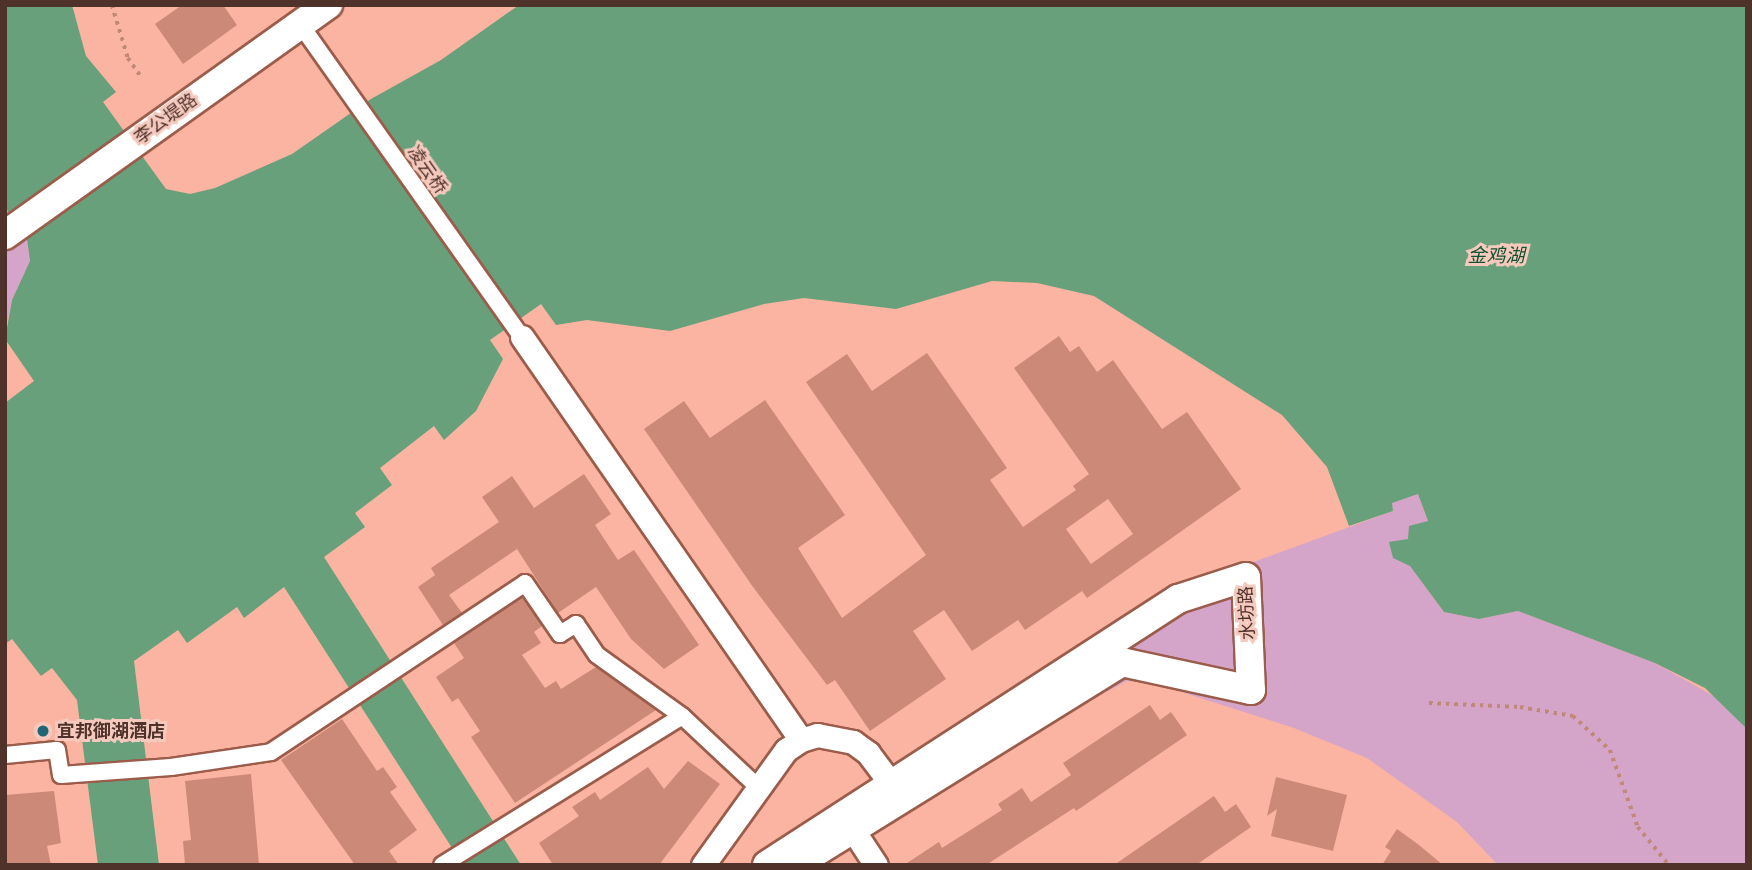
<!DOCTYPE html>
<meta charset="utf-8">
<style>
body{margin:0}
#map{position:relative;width:1752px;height:870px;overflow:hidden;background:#fbb4a1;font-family:Quicksand,"Noto Sans SC",sans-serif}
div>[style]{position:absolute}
.green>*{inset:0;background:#d4a4c9}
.water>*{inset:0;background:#67a07b}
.building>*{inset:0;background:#cd8977}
.path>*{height:3.5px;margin-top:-1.75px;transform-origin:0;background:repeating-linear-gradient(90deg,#c08878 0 3.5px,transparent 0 8.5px)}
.roads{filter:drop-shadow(2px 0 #9b5c4b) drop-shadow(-2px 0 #9b5c4b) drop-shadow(0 2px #9b5c4b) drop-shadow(0 -2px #9b5c4b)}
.pedestrian>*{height:16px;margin:-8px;padding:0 8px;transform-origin:8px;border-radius:8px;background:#fff}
.minor>*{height:23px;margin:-11.5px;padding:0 11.5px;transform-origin:11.5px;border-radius:11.5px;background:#fff}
.tertiary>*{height:28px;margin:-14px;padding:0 14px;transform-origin:14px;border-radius:14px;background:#fff}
.dots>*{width:19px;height:19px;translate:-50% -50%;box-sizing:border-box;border:4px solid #f5c9bd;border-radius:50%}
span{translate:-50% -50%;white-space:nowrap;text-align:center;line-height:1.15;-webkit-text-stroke:6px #f5c9bd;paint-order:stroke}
.street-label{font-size:18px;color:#4f322a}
.poi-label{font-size:18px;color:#4f322a;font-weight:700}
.left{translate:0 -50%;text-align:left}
.water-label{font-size:19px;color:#0e532f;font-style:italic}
.frame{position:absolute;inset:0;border:7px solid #4f322a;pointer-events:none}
</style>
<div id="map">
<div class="green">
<i style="clip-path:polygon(5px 207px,27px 240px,30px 261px,12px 300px,5px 333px)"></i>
<i style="clip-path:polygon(1418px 494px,1428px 522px,1410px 566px,1444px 612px,1479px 619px,1518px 611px,1655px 663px,1724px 702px,1747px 729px,1747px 865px,1498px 865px,1457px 822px,1367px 758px,1294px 728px,1157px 684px,1127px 681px,1106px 692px,1078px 653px,1180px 589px,1393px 511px,1391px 503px)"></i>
</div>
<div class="water">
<i style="clip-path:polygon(5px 5px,72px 5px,86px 56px,116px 92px,103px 102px,166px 189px,190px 194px,215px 188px,292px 154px,371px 99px,441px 60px,519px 5px,1747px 5px,1747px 729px,1705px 688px,1655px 663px,1518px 611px,1479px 619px,1444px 612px,1410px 566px,1393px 558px,1389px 542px,1408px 539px,1409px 526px,1428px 521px,1418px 494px,1392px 503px,1393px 511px,1349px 526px,1327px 467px,1282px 415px,1094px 296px,1037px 283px,992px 281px,896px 309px,804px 298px,764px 304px,670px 331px,587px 320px,556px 325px,541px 304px,490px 340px,503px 359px,476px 411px,444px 440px,434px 426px,380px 468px,392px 485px,355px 513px,365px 527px,324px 557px,521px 865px,463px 865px,284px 587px,244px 618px,237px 607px,187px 643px,178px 630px,134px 661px,159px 865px,98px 865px,77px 700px,52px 668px,41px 676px,12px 639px,5px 644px,5px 403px,34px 381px,5px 339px,12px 300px,30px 261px,27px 239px,5px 207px)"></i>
</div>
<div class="building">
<i style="clip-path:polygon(182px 5px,223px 5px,237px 25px,183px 64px,155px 24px)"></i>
<i style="clip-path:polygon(evenodd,1059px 336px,1070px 352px,1079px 346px,1097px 372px,1113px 360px,1162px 429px,1187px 412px,1241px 489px,1087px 598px,1082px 591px,1025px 630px,1018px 620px,972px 651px,944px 610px,913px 631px,946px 679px,870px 731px,835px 680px,827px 685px,753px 587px,644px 429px,684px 401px,710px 438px,765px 400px,845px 515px,798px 548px,842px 618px,926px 555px,806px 382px,847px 354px,872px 391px,927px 353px,1007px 468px,990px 480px,1023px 527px,1076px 490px,1073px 486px,1089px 474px,1014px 368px,1059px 336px,1108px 499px,1133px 534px,1091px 564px,1066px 529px,1108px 499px)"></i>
<i style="clip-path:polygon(584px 474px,611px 514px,595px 525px,618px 560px,634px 550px,699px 645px,664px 669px,631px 639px,596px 587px,558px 613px,517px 549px,449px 595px,462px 613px,443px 625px,418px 587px,435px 575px,431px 568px,499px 522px,482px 497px,512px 476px,534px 508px)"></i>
<i style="clip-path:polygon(522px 597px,542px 626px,534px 632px,541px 643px,522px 655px,545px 688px,556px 681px,561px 689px,596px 667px,656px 710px,515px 803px,471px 737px,480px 731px,458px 698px,452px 702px,436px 677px,464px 658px,454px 643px)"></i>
<i style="clip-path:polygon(1150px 705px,1160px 720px,1171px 712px,1187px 735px,1076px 811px,1074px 808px,986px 865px,904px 865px,939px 842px,942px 848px,1002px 810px,998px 804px,1022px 788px,1031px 802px,1071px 775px,1063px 763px)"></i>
<i style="clip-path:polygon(342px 719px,377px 771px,383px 767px,397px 787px,390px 792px,417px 830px,389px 851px,399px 865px,355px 865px,281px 760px)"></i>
<i style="clip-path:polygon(688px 761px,720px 784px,659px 865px,553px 865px,539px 843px,579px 816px,572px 807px,595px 792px,600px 800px,648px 767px,664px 789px)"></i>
<i style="clip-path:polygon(251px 774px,259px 865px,185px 865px,183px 841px,191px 840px,185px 781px)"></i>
<i style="clip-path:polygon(1276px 777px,1347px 795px,1333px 851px,1271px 836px,1277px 809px,1267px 816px)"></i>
<i style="clip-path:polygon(54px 791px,61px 843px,47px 846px,51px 865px,5px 865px,5px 795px)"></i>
<i style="clip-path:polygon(1214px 796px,1225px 812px,1236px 804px,1251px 827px,1196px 865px,1114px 865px)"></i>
<i style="clip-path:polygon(1397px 829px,1419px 845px,1443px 865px,1382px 865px,1391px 851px,1385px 847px)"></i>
</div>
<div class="path">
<i style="left:112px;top:5px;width:55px;rotate:73.2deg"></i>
<i style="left:128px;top:58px;width:21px;rotate:55deg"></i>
<i style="left:1429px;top:703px;width:91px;rotate:2.5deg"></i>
<i style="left:1520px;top:707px;width:54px;rotate:9.6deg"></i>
<i style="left:1573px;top:716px;width:50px;rotate:42.6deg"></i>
<i style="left:1610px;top:750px;width:82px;rotate:70deg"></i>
<i style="left:1638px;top:827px;width:49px;rotate:50.8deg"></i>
</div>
<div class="roads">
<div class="pedestrian">
<i style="left:300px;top:24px;width:384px;rotate:54.7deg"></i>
<i style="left:5px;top:755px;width:52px;rotate:-5.5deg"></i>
<i style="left:57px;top:750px;width:25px;rotate:81deg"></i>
<i style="left:61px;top:775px;width:110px;rotate:-4.2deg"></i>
<i style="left:171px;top:767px;width:101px;rotate:-8.5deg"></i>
<i style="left:271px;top:752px;width:305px;rotate:-33.6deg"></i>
<i style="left:525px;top:583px;width:62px;rotate:55.5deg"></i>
<i style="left:560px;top:634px;width:19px;rotate:-32deg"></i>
<i style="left:576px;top:624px;width:37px;rotate:56deg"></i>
<i style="left:597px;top:655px;width:105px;rotate:35.7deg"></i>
<i style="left:442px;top:865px;width:282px;rotate:-31.8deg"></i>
<i style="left:682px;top:716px;width:105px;rotate:43.1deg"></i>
</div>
<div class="minor">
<i style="left:522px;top:337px;width:490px;rotate:55.3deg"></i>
<i style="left:851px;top:827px;width:45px;rotate:56.7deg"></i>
<i style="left:703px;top:865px;width:142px;rotate:-54.2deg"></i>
<i style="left:786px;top:750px;width:18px;rotate:-34deg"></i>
<i style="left:801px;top:740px;width:17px;rotate:-17deg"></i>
<i style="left:817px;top:735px;width:37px;rotate:11deg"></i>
<i style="left:853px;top:742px;width:19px;rotate:36deg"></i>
<i style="left:868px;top:753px;width:55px;rotate:53.1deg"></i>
</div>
<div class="tertiary">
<i style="left:5px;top:235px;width:397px;rotate:-35.5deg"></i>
<i style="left:767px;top:865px;width:490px;rotate:-32.9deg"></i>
<i style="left:1178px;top:599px;width:71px;rotate:-17.9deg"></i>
<i style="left:1246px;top:577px;width:113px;rotate:87.5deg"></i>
<i style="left:1251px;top:690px;width:132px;rotate:-167.8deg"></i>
<i style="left:1122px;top:662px;width:385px;rotate:148.2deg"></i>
</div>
</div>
<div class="dots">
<i style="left:43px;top:731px;background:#206675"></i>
</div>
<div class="street-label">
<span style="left:166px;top:119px;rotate:-36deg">李公堤路</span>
<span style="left:427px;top:170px;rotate:55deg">凌云桥</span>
<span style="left:1247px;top:613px;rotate:-93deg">水坊路</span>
</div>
<div class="poi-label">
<span class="left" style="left:57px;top:731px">宜邦御湖酒店</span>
</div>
<div class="water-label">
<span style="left:1496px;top:256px">金鸡湖</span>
</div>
<div class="frame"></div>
</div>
